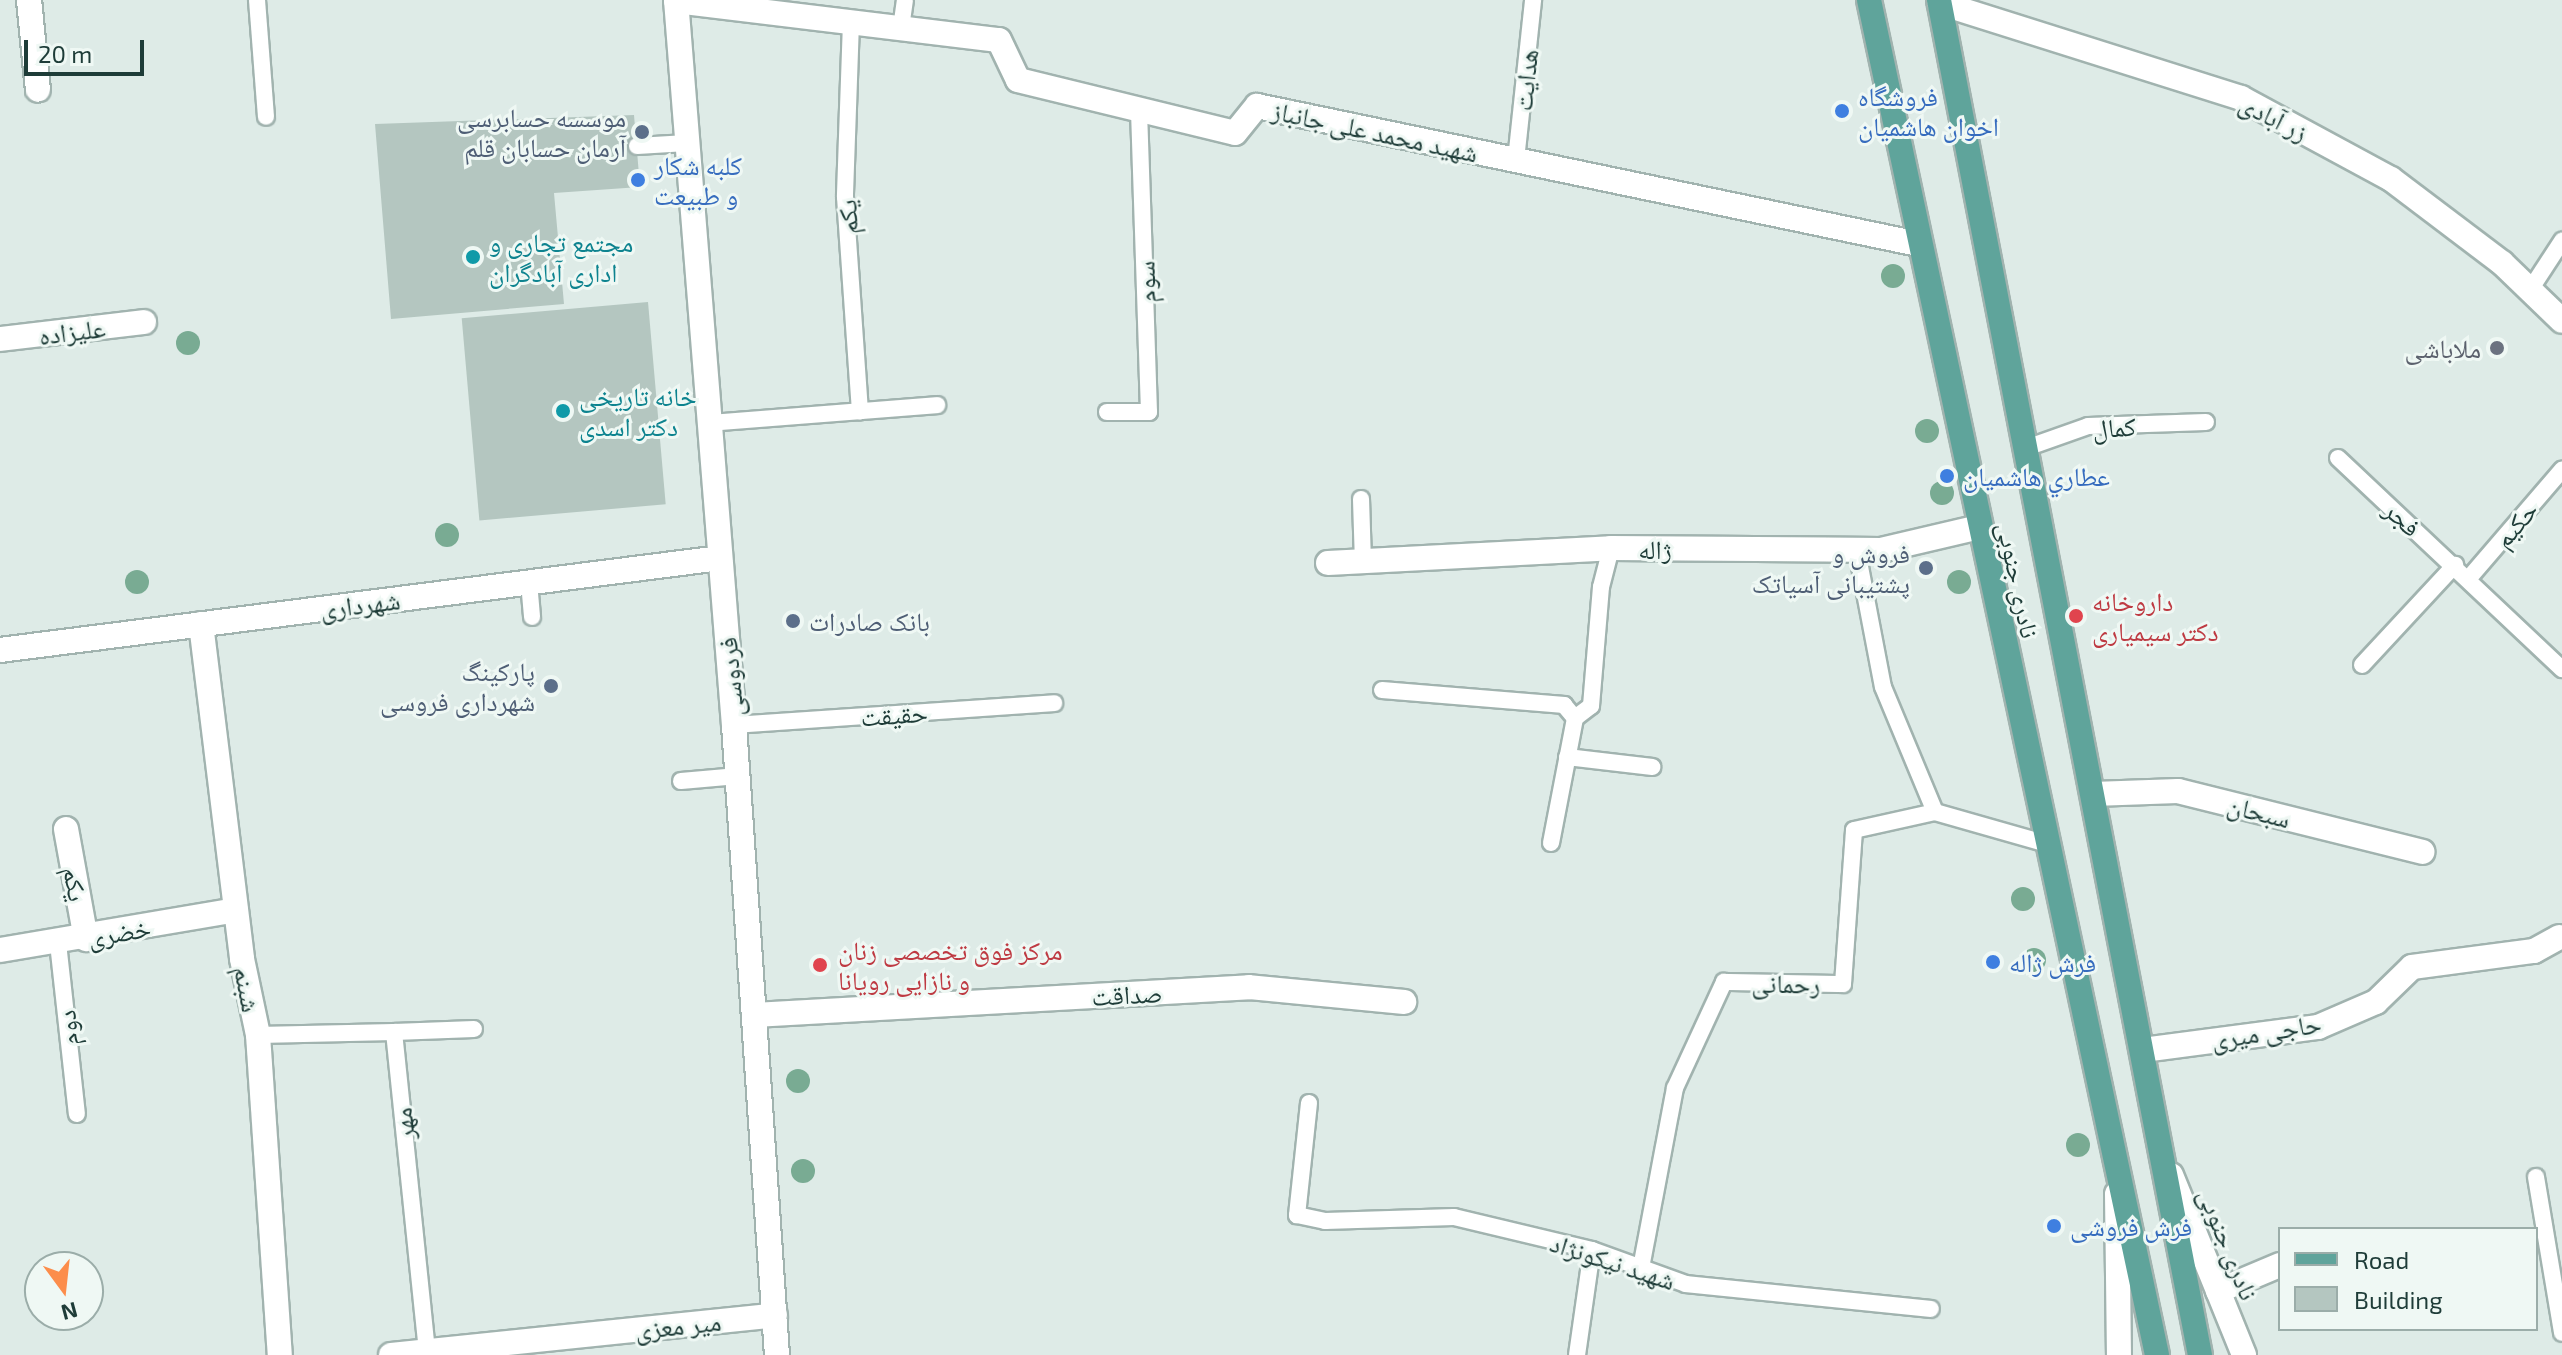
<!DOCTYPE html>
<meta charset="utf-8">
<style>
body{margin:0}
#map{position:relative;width:2562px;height:1355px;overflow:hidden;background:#deebe7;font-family:"Exo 2","Noto Naskh Arabic",sans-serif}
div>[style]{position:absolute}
.building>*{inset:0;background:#b4c6c0;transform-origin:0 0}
.roads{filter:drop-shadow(2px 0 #a1b3af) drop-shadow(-2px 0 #a1b3af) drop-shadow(0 2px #a1b3af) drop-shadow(0 -2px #a1b3af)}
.service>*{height:16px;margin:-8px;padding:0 8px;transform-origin:8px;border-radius:8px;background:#fff}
.minor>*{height:24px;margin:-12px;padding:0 12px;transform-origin:12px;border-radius:12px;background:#fff}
.secondary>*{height:24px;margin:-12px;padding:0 12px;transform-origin:12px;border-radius:12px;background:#fff}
.primary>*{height:24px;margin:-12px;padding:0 12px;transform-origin:12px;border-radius:12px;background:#5fa49b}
.trees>*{width:24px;height:24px;margin:-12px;border-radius:50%;background:#79ab93}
.dots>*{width:22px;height:22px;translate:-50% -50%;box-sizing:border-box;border:4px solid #eff8f4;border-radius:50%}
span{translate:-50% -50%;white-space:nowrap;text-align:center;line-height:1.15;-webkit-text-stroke:6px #eff8f4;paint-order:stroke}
.street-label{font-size:26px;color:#1e3c38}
.shop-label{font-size:26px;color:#366cbe}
.left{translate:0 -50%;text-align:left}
.service-label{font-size:26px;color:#4e5e75}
.right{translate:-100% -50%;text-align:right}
.culture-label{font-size:26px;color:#0d838f}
.worship-label{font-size:26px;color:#5b616d}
.health-label{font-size:26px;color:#be3a42}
.legend{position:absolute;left:2278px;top:1227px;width:260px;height:104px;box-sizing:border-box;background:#eff8f4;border:2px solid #9bada9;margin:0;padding:10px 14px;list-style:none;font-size:24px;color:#1e3c38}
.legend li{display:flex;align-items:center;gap:16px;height:40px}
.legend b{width:40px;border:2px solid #9bada9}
.north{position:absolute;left:24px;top:1251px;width:80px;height:80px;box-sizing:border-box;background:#eff8f4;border:2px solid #9bada9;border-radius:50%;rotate:165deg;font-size:22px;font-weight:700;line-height:32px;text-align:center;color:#1e3c38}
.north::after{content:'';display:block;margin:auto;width:28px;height:36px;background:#fc8d4b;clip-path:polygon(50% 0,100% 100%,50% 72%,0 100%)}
.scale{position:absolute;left:24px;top:40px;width:120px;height:36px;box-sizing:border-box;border:4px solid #1e3c38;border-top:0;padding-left:10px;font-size:24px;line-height:28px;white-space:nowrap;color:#1e3c38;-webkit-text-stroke:6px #eff8f4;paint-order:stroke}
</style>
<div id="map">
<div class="building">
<i style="clip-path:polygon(634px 115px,640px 187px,554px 193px,564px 304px,391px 319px,375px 124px)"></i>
<i style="left:648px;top:302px;width:203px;height:187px;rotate:85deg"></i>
</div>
<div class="roads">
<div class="service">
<i style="left:257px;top:0;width:117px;rotate:85.6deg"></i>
<i style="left:851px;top:22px;width:175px;rotate:92deg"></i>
<i style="left:845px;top:197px;width:215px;rotate:86deg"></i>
<i style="left:901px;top:28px;width:28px;rotate:-82deg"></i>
<i style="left:637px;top:146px;width:50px;rotate:-3.4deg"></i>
<i style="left:1516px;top:160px;width:161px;rotate:-83.9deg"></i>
<i style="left:2530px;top:290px;width:59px;rotate:-56.9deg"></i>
<i style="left:1107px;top:412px;width:42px"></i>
<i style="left:1149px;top:412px;width:302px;rotate:-91.9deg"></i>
<i style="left:709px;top:423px;width:229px;rotate:-4.5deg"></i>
<i style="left:2026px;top:448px;width:66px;rotate:-19.5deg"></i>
<i style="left:2088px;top:426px;width:118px;rotate:-1.9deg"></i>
<i style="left:2338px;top:458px;width:308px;rotate:43.3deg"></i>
<i style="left:1361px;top:499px;width:63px;rotate:88.2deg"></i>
<i style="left:1857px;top:551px;width:138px;rotate:79.2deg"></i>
<i style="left:1883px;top:687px;width:135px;rotate:67.4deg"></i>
<i style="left:2469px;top:578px;width:143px;rotate:-49.3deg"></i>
<i style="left:529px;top:582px;width:35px;rotate:85deg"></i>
<i style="left:2362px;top:665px;width:137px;rotate:-47.1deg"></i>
<i style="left:1382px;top:690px;width:183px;rotate:4.7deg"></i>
<i style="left:1564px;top:705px;width:17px;rotate:50deg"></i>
<i style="left:734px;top:725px;width:321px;rotate:-3.9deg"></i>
<i style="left:1567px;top:757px;width:86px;rotate:6.7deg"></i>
<i style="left:681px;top:781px;width:57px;rotate:-5deg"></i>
<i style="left:1551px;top:843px;width:127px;rotate:-79.1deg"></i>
<i style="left:1575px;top:718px;width:20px;rotate:-37deg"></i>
<i style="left:1591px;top:706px;width:119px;rotate:-85.2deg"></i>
<i style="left:1601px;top:587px;width:40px;rotate:-75.6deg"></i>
<i style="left:58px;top:943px;width:172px;rotate:83.7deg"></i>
<i style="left:394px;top:1032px;width:80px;rotate:-2.1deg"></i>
<i style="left:258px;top:1035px;width:136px;rotate:-1.3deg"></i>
<i style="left:394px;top:1032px;width:321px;rotate:84.1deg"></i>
<i style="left:1309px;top:1103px;width:113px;rotate:96.1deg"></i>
<i style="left:1297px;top:1215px;width:29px;rotate:12deg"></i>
<i style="left:1325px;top:1221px;width:129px;rotate:-1.8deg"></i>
<i style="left:1454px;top:1217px;width:142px;rotate:13.4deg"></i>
<i style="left:1592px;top:1250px;width:100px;rotate:19.9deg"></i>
<i style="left:1686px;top:1284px;width:246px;rotate:5.8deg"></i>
<i style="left:2536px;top:1177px;width:158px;rotate:80.5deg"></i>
<i style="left:1641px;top:1268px;width:183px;rotate:-79.3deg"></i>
<i style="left:1675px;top:1088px;width:117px;rotate:-65.2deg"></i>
<i style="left:1724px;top:982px;width:119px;rotate:1deg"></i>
<i style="left:1843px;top:984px;width:154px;rotate:-85.9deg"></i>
<i style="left:1854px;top:830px;width:83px;rotate:-12.5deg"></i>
<i style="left:1935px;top:812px;width:116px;rotate:15.9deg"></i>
<i style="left:1577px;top:1355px;width:106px;rotate:-81.9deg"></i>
</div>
<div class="minor">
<i style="left:29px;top:0;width:90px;rotate:84.3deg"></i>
<i style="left:676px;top:1px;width:325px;rotate:6.9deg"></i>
<i style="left:999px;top:40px;width:44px;rotate:64.6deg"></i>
<i style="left:1018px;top:80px;width:223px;rotate:13.7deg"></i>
<i style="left:1235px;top:133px;width:35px;rotate:-51deg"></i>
<i style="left:1257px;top:106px;width:675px;rotate:11.79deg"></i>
<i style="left:1940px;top:3px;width:316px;rotate:17.5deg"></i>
<i style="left:2241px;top:98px;width:170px;rotate:28.4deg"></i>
<i style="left:2391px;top:179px;width:139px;rotate:37.1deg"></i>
<i style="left:2502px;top:263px;width:83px;rotate:44deg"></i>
<i style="left:0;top:339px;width:145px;rotate:-6.7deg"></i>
<i style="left:1328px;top:563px;width:283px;rotate:-3deg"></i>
<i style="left:1611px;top:548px;width:270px;rotate:0.4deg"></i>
<i style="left:1881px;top:550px;width:101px;rotate:-13.2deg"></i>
<i style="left:201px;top:624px;width:337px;rotate:83deg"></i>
<i style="left:242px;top:959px;width:78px;rotate:78.1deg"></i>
<i style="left:258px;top:1035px;width:321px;rotate:86.1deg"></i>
<i style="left:2093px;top:794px;width:85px;rotate:-2deg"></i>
<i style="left:2178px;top:791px;width:252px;rotate:14deg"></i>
<i style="left:66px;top:829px;width:112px;rotate:79.7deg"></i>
<i style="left:0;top:950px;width:239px;rotate:-9.6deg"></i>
<i style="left:754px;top:1015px;width:496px;rotate:-3.2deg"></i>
<i style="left:1249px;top:987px;width:156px;rotate:5.5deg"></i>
<i style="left:2143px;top:1050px;width:177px;rotate:-7.5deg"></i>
<i style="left:2318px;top:1027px;width:63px;rotate:-23.3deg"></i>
<i style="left:2376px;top:1002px;width:50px;rotate:-44.2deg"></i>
<i style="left:2412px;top:967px;width:123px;rotate:-7.5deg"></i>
<i style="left:2534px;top:951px;width:29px;rotate:-29deg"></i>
<i style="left:2218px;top:1291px;width:67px;rotate:-22.8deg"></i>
<i style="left:391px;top:1355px;width:386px;rotate:-5.9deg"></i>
</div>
<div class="secondary">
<i style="left:676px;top:0;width:727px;rotate:85.43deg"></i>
<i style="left:734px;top:725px;width:631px;rotate:86.1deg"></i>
<i style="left:0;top:650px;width:726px;rotate:-7.28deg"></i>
<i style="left:2171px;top:1175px;width:194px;rotate:67.9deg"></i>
<i style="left:2117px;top:1194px;width:161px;rotate:89.3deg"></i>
</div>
<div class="primary">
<i style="left:1869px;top:0;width:1385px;rotate:78deg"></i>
<i style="left:1939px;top:0;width:1380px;rotate:79.1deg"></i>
</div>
</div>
<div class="trees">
<i style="left:1893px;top:276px"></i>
<i style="left:188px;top:343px"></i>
<i style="left:1927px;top:431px"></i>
<i style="left:1942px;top:493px"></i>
<i style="left:447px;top:535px"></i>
<i style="left:137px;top:582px"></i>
<i style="left:1959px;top:582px"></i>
<i style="left:2023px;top:899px"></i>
<i style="left:2034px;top:960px"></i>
<i style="left:798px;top:1081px"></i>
<i style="left:2078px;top:1145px"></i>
<i style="left:803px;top:1171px"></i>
</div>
<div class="dots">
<i style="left:1842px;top:111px;background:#3f7fe0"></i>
<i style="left:642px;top:132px;background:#5c6f8a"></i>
<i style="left:638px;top:180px;background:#3f7fe0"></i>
<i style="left:473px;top:257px;background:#0f9aa8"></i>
<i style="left:2497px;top:348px;background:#6b7280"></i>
<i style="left:563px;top:411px;background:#0f9aa8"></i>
<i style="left:1947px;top:476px;background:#3f7fe0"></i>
<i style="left:1926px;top:568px;background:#5c6f8a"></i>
<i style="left:2076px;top:616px;background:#e0444e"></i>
<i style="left:793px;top:621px;background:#5c6f8a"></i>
<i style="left:551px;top:686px;background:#5c6f8a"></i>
<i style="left:1993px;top:962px;background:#3f7fe0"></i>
<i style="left:820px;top:965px;background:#e0444e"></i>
<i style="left:2054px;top:1226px;background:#3f7fe0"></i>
</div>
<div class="street-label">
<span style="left:1525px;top:80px;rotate:-84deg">هدایت</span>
<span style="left:2274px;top:117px;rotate:27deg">زر آبادی</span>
<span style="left:1375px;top:131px;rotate:12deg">شهید محمد علی جانباز</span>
<span style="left:847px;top:217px;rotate:-93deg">یکم</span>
<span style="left:1145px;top:282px;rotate:-92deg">سوم</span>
<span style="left:72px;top:331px;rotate:-7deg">علیزاده</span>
<span style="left:2114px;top:427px;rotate:-4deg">کمال</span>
<span style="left:2403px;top:518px;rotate:43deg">فجر</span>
<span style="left:2515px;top:524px;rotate:-49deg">حکیم</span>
<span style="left:1655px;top:549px">ژاله</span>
<span style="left:2019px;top:580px;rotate:78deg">نادری جنوبی</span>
<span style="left:360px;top:604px;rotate:-7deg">شهرداری</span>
<span style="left:730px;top:677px;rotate:-95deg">فردوسی</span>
<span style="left:894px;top:714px;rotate:-4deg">حقیقت</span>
<span style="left:2259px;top:811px;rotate:14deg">سبحان</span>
<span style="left:76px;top:884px;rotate:80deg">یکم</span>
<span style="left:119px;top:932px;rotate:-10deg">خضری</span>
<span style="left:1786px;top:983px;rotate:1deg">رحمانی</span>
<span style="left:248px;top:989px;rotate:79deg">شبنم</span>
<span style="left:1127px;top:994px;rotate:-3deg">صداقت</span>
<span style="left:67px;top:1028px;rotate:-96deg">دوم</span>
<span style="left:2266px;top:1031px;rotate:-9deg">حاجی میری</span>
<span style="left:403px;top:1124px;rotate:-96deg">مهر</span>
<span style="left:2229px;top:1244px;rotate:68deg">نادری جنوبی</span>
<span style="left:1613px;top:1261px;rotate:18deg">شهید نیکونژاد</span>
<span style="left:678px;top:1325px;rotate:-6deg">میر معزی</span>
</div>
<div class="shop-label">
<span class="left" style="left:1858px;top:111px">فروشگاه<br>اخوان هاشمیان</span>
<span class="left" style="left:654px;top:180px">کلبه شکار<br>و طبیعت</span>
<span class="left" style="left:1963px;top:476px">عطاري هاشميان</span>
<span class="left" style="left:2009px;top:962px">فرش ژاله</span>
<span class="left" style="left:2070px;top:1226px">فرش فروشی</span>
</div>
<div class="service-label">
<span class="right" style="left:626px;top:132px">موسسه حسابرسی<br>آرمان حسابان قلم</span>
<span class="right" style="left:1910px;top:568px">فروش و<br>پشتیبانی آسیاتک</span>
<span class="left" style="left:809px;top:621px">بانک صادرات</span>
<span class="right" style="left:535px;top:686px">پارکینگ<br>شهرداری فروسی</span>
</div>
<div class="culture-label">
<span class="left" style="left:489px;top:257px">مجتمع تجاری و<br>اداری آبادگران</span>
<span class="left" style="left:579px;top:411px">خانه تاریخی<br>دکتر اسدی</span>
</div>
<div class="worship-label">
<span class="right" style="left:2481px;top:348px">ملاباشی</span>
</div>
<div class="health-label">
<span class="left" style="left:2092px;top:616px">داروخانه<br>دکتر سیمیاری</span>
<span class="left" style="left:838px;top:965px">مرکز فوق تخصصی زنان<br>و نازایی رویانا</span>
</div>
<ul class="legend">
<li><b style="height:10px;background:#5fa49b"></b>Road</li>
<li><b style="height:22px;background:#b4c6c0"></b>Building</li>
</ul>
<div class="north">N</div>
<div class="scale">20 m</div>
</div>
